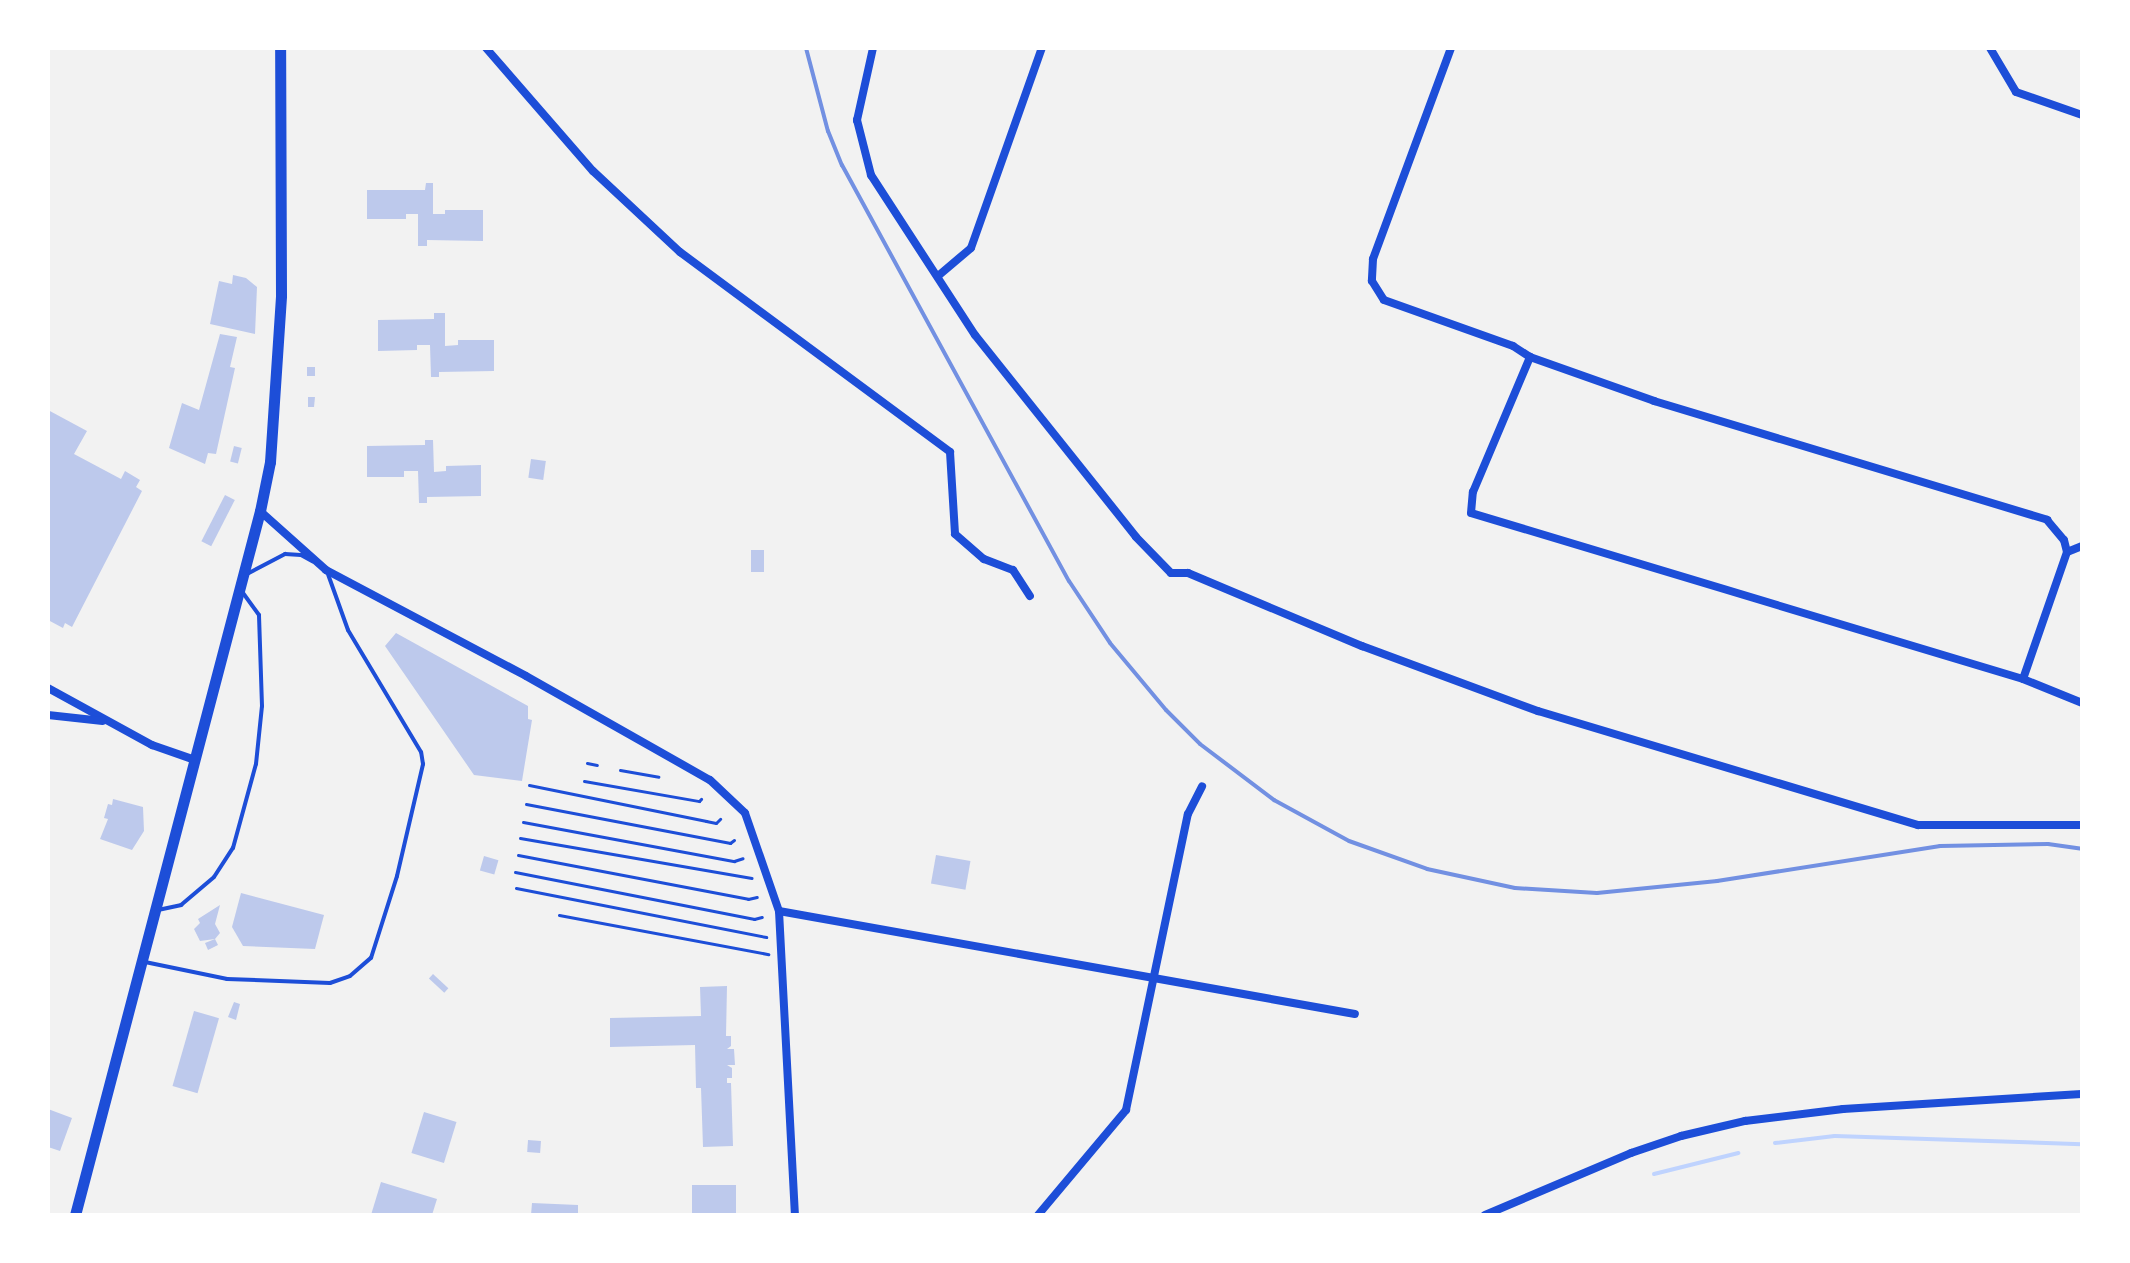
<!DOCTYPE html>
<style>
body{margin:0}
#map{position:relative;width:2130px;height:1263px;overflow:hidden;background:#f2f2f2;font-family:Commissioner,sans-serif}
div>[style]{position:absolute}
.stream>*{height:4px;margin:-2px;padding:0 2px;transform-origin:2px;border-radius:2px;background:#bfd3fe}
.building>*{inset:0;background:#bdc9ec;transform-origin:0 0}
.path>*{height:3px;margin:-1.5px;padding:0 1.5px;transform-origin:1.5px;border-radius:1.5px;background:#1d4ed8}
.service>*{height:4px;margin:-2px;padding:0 2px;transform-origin:2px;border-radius:2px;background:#1d4ed8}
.minor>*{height:8px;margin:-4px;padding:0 4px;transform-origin:4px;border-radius:4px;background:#1d4ed8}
.secondary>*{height:11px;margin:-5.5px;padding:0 5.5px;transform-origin:5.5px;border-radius:5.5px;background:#1d4ed8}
.rail>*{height:4px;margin:-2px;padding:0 2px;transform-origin:2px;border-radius:2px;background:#7290e2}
span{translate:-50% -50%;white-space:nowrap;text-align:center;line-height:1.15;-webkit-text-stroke:6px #fff;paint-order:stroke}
.frame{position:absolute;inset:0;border:50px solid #fff;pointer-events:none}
</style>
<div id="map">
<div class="stream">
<i style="left:1775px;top:1143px;width:60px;rotate:-6.7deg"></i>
<i style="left:1835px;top:1136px;width:247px;rotate:1.9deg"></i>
<i style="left:1654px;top:1174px;width:87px;rotate:-14deg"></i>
</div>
<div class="building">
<i style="clip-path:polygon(426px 183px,433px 183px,433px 214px,445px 214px,445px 210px,483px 210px,483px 241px,427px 240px,427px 246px,418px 246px,418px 214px,406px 214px,406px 219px,367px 219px,367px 190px,425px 190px)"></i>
<i style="clip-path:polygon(233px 275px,246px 278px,257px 287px,255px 334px,210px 324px,219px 281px,232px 284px)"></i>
<i style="clip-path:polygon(434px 313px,445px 313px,445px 346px,458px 345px,458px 340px,494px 340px,494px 371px,439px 372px,439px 377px,431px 377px,430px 345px,417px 345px,417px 350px,378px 351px,378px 320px,434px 319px)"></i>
<i style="clip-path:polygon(220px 334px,237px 337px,230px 367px,235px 368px,216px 454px,208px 453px,205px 464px,169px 448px,182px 403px,199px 410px)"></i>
<i style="left:307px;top:367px;width:8px;height:9px"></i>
<i style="clip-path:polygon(308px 397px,315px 397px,314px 407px,308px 407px)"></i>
<i style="clip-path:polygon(48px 410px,87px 431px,74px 454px,121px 479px,125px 471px,140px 480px,136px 487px,142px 491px,72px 627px,65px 623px,63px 628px,48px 620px)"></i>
<i style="clip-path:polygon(425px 440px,433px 440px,434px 472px,446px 471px,446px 466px,481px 465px,481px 496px,427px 497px,427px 503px,419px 503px,418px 471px,404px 471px,404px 477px,367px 477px,367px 446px,425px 445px)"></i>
<i style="left:234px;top:446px;width:8px;height:16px;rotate:14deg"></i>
<i style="left:531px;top:459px;width:15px;height:19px;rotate:8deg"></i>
<i style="left:225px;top:495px;width:11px;height:52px;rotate:27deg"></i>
<i style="left:751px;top:550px;width:13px;height:22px"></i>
<i style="clip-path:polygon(396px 633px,528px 706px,528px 719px,532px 720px,522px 781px,474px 775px,385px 646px)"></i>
<i style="clip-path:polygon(113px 799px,143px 807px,144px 831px,132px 850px,100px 839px,108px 819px,104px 818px,108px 804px,112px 805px)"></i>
<i style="left:936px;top:855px;width:35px;height:29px;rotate:10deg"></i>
<i style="left:484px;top:856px;width:15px;height:15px;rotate:16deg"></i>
<i style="clip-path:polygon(241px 893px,324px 915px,315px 949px,243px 946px,232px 927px)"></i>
<i style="clip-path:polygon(220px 905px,215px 924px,220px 933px,215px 939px,200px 941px,194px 929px,200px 923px,198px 919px)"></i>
<i style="clip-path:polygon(215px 939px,218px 945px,208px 950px,205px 943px)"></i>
<i style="left:433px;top:974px;width:21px;height:6px;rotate:43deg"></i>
<i style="clip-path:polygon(727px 986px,726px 1036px,731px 1036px,731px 1046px,727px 1049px,734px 1049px,735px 1065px,727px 1065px,732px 1068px,732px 1078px,727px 1078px,727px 1083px,731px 1083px,733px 1146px,703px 1147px,701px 1088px,696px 1088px,695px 1045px,610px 1047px,610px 1018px,701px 1016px,700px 987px)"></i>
<i style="clip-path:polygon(234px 1002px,240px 1004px,236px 1020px,228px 1017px)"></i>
<i style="left:194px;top:1011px;width:26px;height:78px;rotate:16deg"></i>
<i style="clip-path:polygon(48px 1109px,72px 1118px,60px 1151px,48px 1147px)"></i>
<i style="left:424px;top:1112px;width:34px;height:43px;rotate:17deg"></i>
<i style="left:528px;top:1140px;width:13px;height:12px;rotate:4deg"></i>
<i style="clip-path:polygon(381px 1182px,437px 1199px,432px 1215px,371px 1215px)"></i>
<i style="left:736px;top:1185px;width:30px;height:44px;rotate:90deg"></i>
<i style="clip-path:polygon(532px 1203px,578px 1205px,578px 1215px,531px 1215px)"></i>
</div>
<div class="path">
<i style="left:587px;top:763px;width:10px;rotate:11deg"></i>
<i style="left:620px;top:770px;width:39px;rotate:10deg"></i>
<i style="left:584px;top:781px;width:117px;rotate:9.9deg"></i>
<i style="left:699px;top:801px;width:3px;rotate:-45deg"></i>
<i style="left:529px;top:785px;width:181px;rotate:11.5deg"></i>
<i style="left:706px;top:821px;width:10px;rotate:11deg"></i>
<i style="left:716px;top:823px;width:6px;rotate:-45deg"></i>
<i style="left:526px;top:804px;width:208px;rotate:10.8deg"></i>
<i style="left:730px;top:843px;width:5px;rotate:-37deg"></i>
<i style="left:523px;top:822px;width:215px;rotate:10.5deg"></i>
<i style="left:734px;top:861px;width:9px;rotate:-18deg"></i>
<i style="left:520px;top:838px;width:235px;rotate:9.8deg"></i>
<i style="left:518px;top:855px;width:234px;rotate:10.8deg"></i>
<i style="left:748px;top:899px;width:9px;rotate:-13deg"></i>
<i style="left:515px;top:872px;width:244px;rotate:11.1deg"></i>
<i style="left:754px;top:919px;width:8px;rotate:-14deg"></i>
<i style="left:516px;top:888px;width:255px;rotate:11.1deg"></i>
<i style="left:559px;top:915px;width:213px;rotate:10.6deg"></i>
</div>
<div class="service">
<i style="left:247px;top:574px;width:43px;rotate:-27.8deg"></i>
<i style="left:285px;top:554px;width:16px;rotate:4deg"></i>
<i style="left:301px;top:555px;width:13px;rotate:29deg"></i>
<i style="left:158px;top:910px;width:24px;rotate:-12deg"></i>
<i style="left:181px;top:905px;width:43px;rotate:-40.3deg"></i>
<i style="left:214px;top:877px;width:35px;rotate:-57deg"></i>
<i style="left:233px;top:848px;width:87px;rotate:-74.7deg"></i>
<i style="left:256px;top:764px;width:58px;rotate:-84.1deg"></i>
<i style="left:262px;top:706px;width:91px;rotate:-91.9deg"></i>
<i style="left:259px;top:615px;width:29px;rotate:-126deg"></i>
<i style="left:145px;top:962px;width:84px;rotate:11.7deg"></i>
<i style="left:227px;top:979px;width:103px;rotate:2.2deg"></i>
<i style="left:330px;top:983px;width:21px;rotate:-19deg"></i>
<i style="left:350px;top:976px;width:28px;rotate:-41deg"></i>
<i style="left:371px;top:958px;width:86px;rotate:-72.4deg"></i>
<i style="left:397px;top:876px;width:115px;rotate:-76.9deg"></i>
<i style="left:423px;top:764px;width:12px;rotate:-99deg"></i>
<i style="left:421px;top:752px;width:142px;rotate:-120.9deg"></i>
<i style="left:348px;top:630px;width:59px;rotate:-109.7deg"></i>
</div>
<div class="minor">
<i style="left:486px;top:48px;width:163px;rotate:49deg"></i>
<i style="left:593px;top:171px;width:119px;rotate:43deg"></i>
<i style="left:680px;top:252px;width:336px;rotate:36.5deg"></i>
<i style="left:950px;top:452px;width:82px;rotate:86.5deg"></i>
<i style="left:955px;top:534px;width:38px;rotate:41deg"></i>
<i style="left:984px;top:559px;width:31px;rotate:21deg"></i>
<i style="left:1013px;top:570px;width:31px;rotate:57deg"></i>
<i style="left:873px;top:48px;width:74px;rotate:102.5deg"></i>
<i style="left:857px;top:120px;width:57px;rotate:75.7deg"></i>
<i style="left:871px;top:175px;width:191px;rotate:57deg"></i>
<i style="left:975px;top:335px;width:258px;rotate:51.4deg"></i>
<i style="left:1136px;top:537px;width:50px;rotate:45.8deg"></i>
<i style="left:1171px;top:573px;width:17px"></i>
<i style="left:1188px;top:573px;width:189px;rotate:22.8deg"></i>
<i style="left:1362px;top:646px;width:188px;rotate:20.3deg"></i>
<i style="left:1538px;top:711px;width:397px;rotate:16.7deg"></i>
<i style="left:1918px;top:825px;width:164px"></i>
<i style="left:1451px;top:48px;width:225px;rotate:110.3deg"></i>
<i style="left:1373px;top:259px;width:22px;rotate:93deg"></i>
<i style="left:1372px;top:281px;width:22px;rotate:58deg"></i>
<i style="left:1384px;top:300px;width:137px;rotate:19.6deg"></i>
<i style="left:1513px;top:346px;width:20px;rotate:33deg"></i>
<i style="left:1990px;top:48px;width:51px;rotate:59.4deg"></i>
<i style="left:2016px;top:92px;width:70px;rotate:19.2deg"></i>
<i style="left:938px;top:276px;width:43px;rotate:-40.3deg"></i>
<i style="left:971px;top:248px;width:212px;rotate:-70.5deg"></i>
<i style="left:260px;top:511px;width:89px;rotate:41.8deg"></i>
<i style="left:326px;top:570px;width:226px;rotate:27.9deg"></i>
<i style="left:526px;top:676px;width:211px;rotate:29.5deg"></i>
<i style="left:710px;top:780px;width:48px;rotate:43.3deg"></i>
<i style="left:745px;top:813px;width:104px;rotate:70.9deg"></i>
<i style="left:779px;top:911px;width:304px;rotate:87deg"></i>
<i style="left:2082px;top:546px;width:16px;rotate:158deg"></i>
<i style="left:2067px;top:552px;width:134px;rotate:109.1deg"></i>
<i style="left:2023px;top:679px;width:64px;rotate:22.1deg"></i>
<i style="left:2023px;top:679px;width:576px;rotate:-163.26deg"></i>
<i style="left:1471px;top:513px;width:21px;rotate:-85deg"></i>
<i style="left:1473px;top:492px;width:147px;rotate:-67.1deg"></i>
<i style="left:1530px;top:357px;width:132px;rotate:19.5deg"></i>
<i style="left:1654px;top:401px;width:411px;rotate:16.8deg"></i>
<i style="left:2047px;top:520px;width:26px;rotate:50deg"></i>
<i style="left:2064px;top:540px;width:12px;rotate:76deg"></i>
<i style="left:48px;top:688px;width:119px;rotate:28.7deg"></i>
<i style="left:152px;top:745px;width:46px;rotate:19.2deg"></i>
<i style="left:48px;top:715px;width:55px;rotate:6.2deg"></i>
<i style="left:779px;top:911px;width:585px;rotate:10.14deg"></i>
<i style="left:1038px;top:1215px;width:137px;rotate:-50deg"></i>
<i style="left:1126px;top:1110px;width:302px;rotate:-78.2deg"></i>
<i style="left:1188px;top:814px;width:31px;rotate:-63deg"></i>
<i style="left:1485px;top:1215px;width:159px;rotate:-23deg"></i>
<i style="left:1631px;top:1153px;width:53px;rotate:-18.8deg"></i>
<i style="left:1681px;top:1136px;width:66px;rotate:-13.2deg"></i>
<i style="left:1745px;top:1121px;width:99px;rotate:-7deg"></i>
<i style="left:1843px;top:1109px;width:239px;rotate:-3.6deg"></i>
</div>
<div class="secondary">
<i style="left:75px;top:1215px;width:728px;rotate:-75.28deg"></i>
<i style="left:260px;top:511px;width:50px;rotate:-78.5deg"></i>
<i style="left:270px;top:462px;width:167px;rotate:-86.2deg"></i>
<i style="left:281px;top:295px;width:247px;rotate:-90.2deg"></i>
</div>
<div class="rail">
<i style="left:806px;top:48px;width:86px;rotate:75.2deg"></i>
<i style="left:828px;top:131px;width:37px;rotate:68deg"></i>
<i style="left:842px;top:165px;width:474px;rotate:61.4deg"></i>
<i style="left:1069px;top:581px;width:74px;rotate:56.5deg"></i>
<i style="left:1110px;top:643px;width:87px;rotate:50.1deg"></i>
<i style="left:1166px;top:710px;width:48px;rotate:45deg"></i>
<i style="left:1200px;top:744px;width:93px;rotate:37.1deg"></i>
<i style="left:1274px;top:800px;width:85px;rotate:28.7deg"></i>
<i style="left:1349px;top:841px;width:83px;rotate:19.7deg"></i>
<i style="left:1427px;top:869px;width:90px;rotate:12.2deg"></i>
<i style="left:1515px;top:888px;width:82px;rotate:3.5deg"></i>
<i style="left:1597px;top:893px;width:121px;rotate:-5.7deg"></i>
<i style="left:1717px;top:881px;width:226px;rotate:-8.9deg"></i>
<i style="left:1940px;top:846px;width:108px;rotate:-1.1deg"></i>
<i style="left:2048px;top:844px;width:34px;rotate:8deg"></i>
</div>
<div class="frame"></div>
</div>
